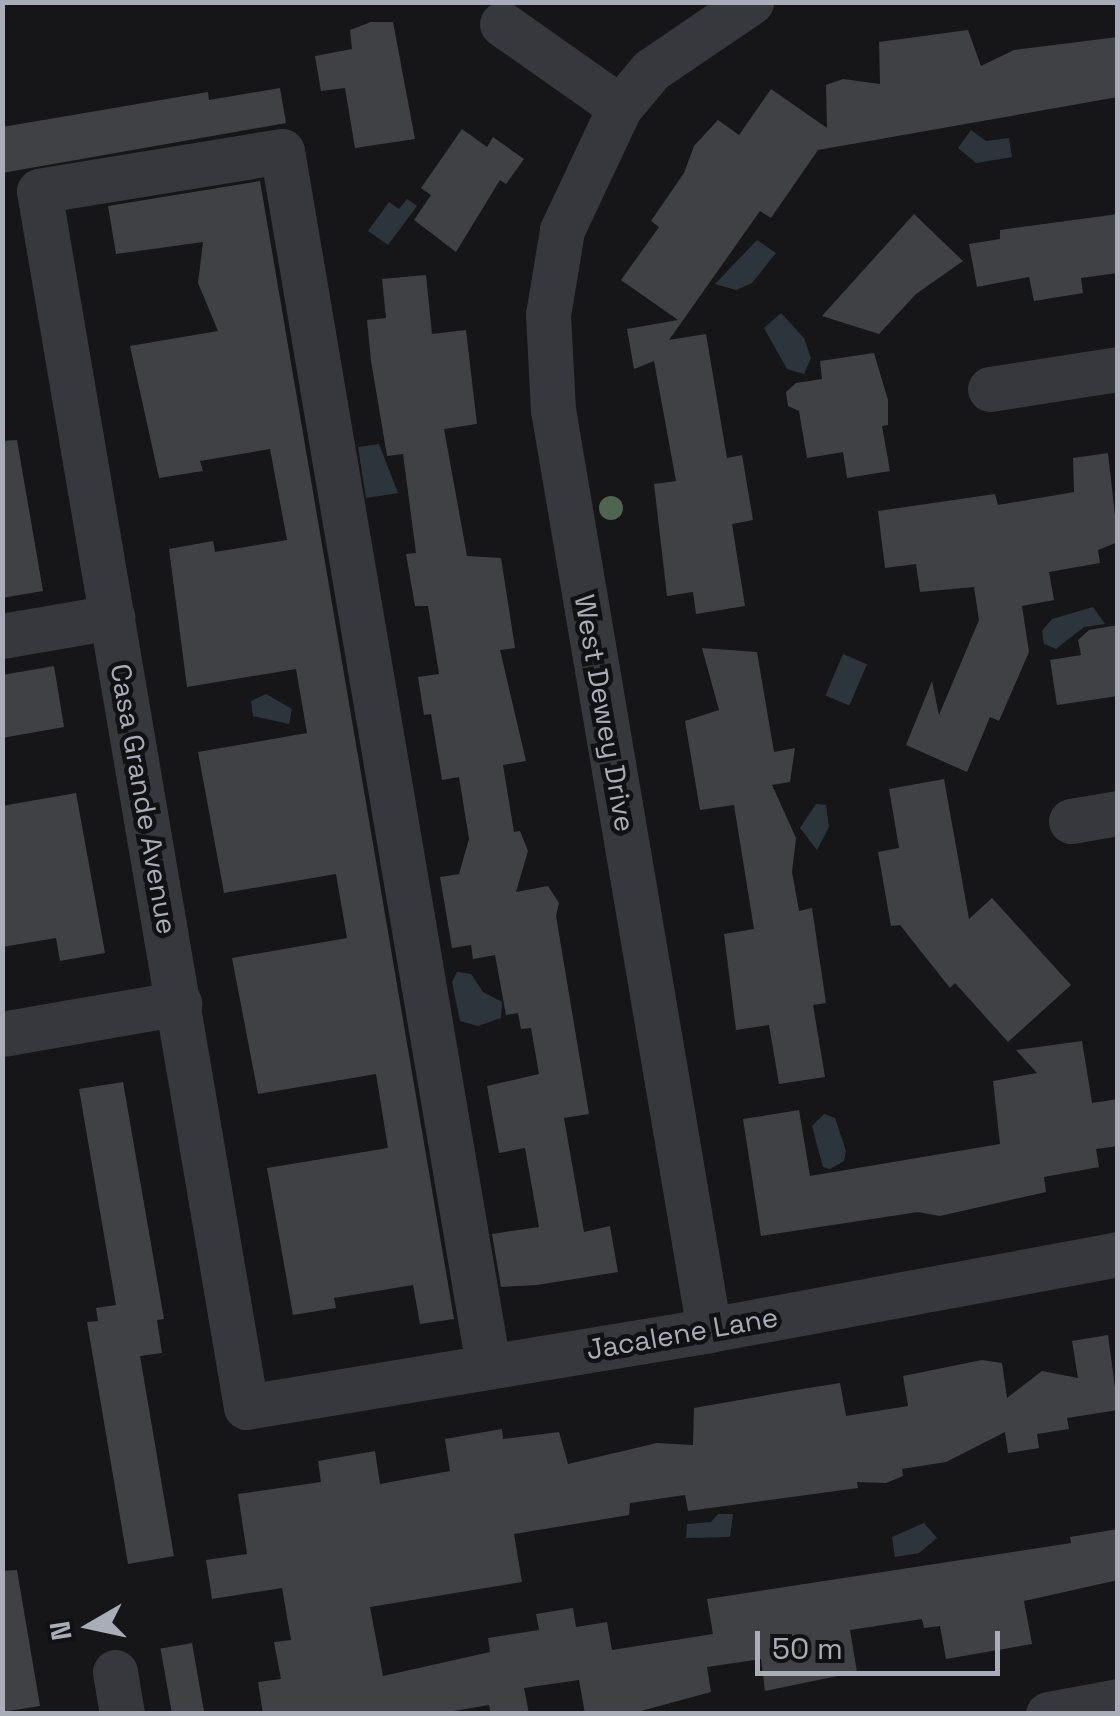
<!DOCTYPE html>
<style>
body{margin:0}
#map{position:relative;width:1120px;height:1716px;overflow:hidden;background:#161618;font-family:"Space Grotesk",sans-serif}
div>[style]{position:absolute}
.water>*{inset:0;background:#2c353c;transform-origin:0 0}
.building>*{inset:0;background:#404145;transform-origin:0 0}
.minor>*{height:45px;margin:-22.5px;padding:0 22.5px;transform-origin:22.5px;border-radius:22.5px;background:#37383d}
.trees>*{width:24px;height:24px;margin:-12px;border-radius:50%;background:#506452}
span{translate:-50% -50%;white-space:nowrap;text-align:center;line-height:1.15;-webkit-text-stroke:9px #111113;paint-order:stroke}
.street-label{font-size:28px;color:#a8adb8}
.frame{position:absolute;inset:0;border:5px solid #a8adb8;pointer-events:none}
.north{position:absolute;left:40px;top:1576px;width:100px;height:100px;-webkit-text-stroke:8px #111113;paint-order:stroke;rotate:261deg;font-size:28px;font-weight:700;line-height:40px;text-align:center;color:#a8adb8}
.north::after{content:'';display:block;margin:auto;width:35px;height:45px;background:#a8adb8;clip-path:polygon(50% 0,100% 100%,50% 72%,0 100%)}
.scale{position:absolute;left:755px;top:1631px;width:245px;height:45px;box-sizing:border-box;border:5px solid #a8adb8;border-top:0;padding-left:12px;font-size:30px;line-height:35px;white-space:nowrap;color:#a8adb8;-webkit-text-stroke:8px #111113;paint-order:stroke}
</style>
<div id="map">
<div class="water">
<i style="clip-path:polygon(971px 130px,986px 141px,1009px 138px,1012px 157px,976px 163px,958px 148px)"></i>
<i style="clip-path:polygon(407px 199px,417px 206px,388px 245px,368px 231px,389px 202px,399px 209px)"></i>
<i style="clip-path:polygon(757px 240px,776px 253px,752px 283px,736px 290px,715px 284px)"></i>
<i style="clip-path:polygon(781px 313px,804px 338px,811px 358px,804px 374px,787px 369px,764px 328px)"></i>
<i style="clip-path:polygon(379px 444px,398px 493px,366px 498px,358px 447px)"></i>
<i style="clip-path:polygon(1093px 607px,1105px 624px,1084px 627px,1056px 649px,1044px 644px,1042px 631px,1052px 619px)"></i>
<i style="left:843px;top:654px;width:26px;height:45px;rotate:23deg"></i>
<i style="clip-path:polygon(266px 694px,292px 709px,289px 724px,253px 716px,251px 701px)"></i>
<i style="clip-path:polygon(816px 804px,826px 805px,829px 827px,817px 850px,800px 828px)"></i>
<i style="clip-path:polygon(457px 972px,471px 974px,483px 992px,502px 1002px,501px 1018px,478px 1026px,460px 1021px,452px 982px)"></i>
<i style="clip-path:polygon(824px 1114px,835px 1118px,846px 1151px,844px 1161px,830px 1169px,823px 1167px,812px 1126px)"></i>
<i style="clip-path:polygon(718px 1514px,733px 1514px,730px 1537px,686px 1538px,687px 1524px,711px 1522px)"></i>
<i style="clip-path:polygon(924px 1523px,937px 1538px,919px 1553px,895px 1557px,892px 1537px)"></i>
</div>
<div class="building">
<i style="clip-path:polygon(371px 22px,393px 22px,415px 139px,355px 148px,345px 88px,321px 91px,315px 56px,352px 49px,350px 30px)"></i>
<i style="clip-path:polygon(968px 30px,981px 66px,1014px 50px,1118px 37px,1118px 97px,818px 150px,771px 218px,760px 211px,669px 340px,706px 334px,727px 458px,742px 455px,753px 520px,732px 524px,745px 606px,696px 614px,693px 592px,667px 596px,654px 484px,676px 481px,654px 361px,634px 369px,627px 329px,678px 320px,621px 280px,659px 227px,651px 221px,684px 173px,694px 146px,718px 120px,739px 135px,771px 89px,827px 128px,826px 85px,843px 79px,880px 84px,879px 42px)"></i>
<i style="clip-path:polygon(280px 88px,286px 123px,2px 173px,2px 127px,208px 92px,209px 100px)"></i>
<i style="clip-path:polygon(462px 129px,487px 147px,493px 137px,524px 159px,506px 184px,500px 180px,456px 252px,414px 220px,431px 195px,421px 188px)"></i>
<i style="clip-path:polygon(260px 181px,454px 1319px,420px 1324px,413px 1285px,334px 1298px,336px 1308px,293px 1315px,267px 1168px,388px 1148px,376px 1074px,258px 1094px,232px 958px,347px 938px,336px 874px,224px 893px,198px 752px,307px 733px,296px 669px,187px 687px,169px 549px,213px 541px,215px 552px,287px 540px,270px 449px,200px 461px,203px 471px,159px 478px,130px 346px,218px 331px,198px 283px,203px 242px,116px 254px,108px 206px)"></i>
<i style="clip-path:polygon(914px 214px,963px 261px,916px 294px,879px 334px,822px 316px)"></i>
<i style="clip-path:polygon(1118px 214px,1118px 273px,1081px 278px,1083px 293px,1034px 301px,1029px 277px,977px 287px,969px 244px,1000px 239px,1000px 230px)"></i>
<i style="clip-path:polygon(426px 275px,432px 334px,466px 330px,477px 424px,444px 429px,467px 556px,501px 558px,515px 648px,500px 650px,526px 761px,503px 765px,514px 832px,520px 831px,528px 851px,516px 892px,548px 886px,559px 903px,556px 916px,589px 1114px,564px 1118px,584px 1232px,610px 1226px,618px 1272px,537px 1285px,501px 1287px,492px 1234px,539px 1227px,525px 1148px,499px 1153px,487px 1086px,539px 1074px,531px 1028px,521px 1029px,518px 1013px,506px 1015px,495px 955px,473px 959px,471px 945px,452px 948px,440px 877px,459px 874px,469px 839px,459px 777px,442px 780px,431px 714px,424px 715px,418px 677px,439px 674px,428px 606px,415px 606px,406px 554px,416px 553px,403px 454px,387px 456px,371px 361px,367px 320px,386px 318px,382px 279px)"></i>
<i style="clip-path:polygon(874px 353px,888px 400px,888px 425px,882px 426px,890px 471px,847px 478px,843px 452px,807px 458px,799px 411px,788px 406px,786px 392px,796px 383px,822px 379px,820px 361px)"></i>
<i style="clip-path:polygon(17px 440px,43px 591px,2px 598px,2px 441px)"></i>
<i style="clip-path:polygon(1108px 453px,1118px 542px,1098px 550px,1100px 563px,1049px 572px,1054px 600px,1022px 606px,1029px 652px,999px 721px,990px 717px,967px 772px,906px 745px,932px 681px,939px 715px,979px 620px,974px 587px,920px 592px,916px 564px,885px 568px,878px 511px,995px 494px,998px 505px,1074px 492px,1073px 458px)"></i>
<i style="clip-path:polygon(1118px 625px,1118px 696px,1057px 705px,1050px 660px,1081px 655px,1078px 640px,1089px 630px)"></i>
<i style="clip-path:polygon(702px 648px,757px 652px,774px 752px,795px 748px,790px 782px,772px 785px,796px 838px,792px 872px,799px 911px,812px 908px,826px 1003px,813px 1005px,825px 1077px,779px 1084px,769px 1025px,736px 1030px,724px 934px,754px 929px,734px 805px,700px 810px,685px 721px,719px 710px)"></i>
<i style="clip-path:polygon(54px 666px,64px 727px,2px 738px,2px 675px)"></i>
<i style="clip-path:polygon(944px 779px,969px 919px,992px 898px,1071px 985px,1008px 1042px,955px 983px,950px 988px,900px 925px,891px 926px,878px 852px,899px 848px,889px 789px)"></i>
<i style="clip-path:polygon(76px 793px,105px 953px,60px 961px,56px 938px,2px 947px,2px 806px)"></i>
<i style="clip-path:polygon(1082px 1041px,1092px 1103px,1118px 1099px,1118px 1146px,1096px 1149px,1099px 1167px,1044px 1177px,1046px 1192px,940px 1216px,918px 1212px,761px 1236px,743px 1119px,799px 1110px,810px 1176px,1000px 1144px,993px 1081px,1037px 1073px,1016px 1050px)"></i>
<i style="clip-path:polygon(123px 1082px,164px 1319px,157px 1320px,162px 1353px,140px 1356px,174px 1556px,128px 1564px,87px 1322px,98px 1321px,96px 1308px,116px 1305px,79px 1089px)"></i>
<i style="clip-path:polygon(1108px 1335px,1118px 1410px,1067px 1418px,1069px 1429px,1037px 1434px,1039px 1448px,1008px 1453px,1005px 1432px,946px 1462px,902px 1469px,903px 1476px,886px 1483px,857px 1482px,858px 1488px,688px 1511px,685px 1495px,630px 1503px,629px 1515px,514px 1534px,522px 1582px,370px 1607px,383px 1676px,490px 1652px,488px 1638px,539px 1630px,536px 1614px,573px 1608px,576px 1627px,607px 1622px,612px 1650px,713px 1634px,707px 1599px,1071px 1543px,1070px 1537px,1118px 1529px,1118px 1580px,1024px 1601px,1032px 1644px,946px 1659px,940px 1626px,924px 1628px,922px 1619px,850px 1630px,857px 1672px,765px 1691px,761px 1659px,707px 1667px,711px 1692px,630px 1714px,585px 1714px,579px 1680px,524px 1688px,529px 1714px,491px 1714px,489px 1705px,436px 1714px,263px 1714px,258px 1682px,281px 1679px,274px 1642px,291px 1640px,282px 1588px,212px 1599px,206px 1560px,247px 1554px,238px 1494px,321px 1482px,318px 1461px,375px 1451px,380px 1484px,450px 1471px,445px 1439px,502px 1429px,503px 1439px,559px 1432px,568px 1464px,657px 1443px,693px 1445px,694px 1408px,796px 1390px,840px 1383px,846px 1416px,908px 1406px,903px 1376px,982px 1360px,1002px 1363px,1007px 1398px,1042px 1371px,1078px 1378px,1072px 1341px)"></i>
<i style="clip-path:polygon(17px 1570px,40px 1706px,2px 1712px,2px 1571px)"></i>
<i style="left:192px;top:1643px;width:72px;height:32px;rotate:80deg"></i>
</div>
<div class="minor">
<i style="left:502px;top:24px;width:144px;rotate:35.1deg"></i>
<i style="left:990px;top:389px;width:130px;rotate:-8.9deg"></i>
<i style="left:2px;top:636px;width:112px;rotate:-9.8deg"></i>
<i style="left:1071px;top:821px;width:48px;rotate:-9.7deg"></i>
<i style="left:2px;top:1034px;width:180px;rotate:-9.9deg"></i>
<i style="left:709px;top:1330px;width:933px;rotate:-99.62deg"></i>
<i style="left:553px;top:410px;width:95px;rotate:-93deg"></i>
<i style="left:548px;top:315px;width:86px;rotate:-80.6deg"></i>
<i style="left:562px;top:230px;width:136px;rotate:-64.8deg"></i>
<i style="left:620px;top:107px;width:48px;rotate:-50deg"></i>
<i style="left:651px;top:70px;width:121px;rotate:-34.2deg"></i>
<i style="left:488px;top:1365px;width:1231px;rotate:-99.63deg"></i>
<i style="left:282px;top:151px;width:246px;rotate:170.7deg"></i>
<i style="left:39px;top:191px;width:1233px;rotate:80.34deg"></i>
<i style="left:246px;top:1407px;width:469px;rotate:-9.4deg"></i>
<i style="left:709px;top:1330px;width:416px;rotate:-10.5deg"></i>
<i style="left:115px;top:1672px;width:43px;rotate:80.5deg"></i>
<i style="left:1048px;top:1714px;width:71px;rotate:-10.5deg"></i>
</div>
<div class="trees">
<i style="left:611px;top:508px"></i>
</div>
<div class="street-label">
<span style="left:605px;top:713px;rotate:80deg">West Dewey Drive</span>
<span style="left:144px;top:799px;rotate:80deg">Casa Grande Avenue</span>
<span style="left:682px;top:1333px;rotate:-10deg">Jacalene Lane</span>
</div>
<div class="frame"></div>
<div class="north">N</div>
<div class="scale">50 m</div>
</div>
